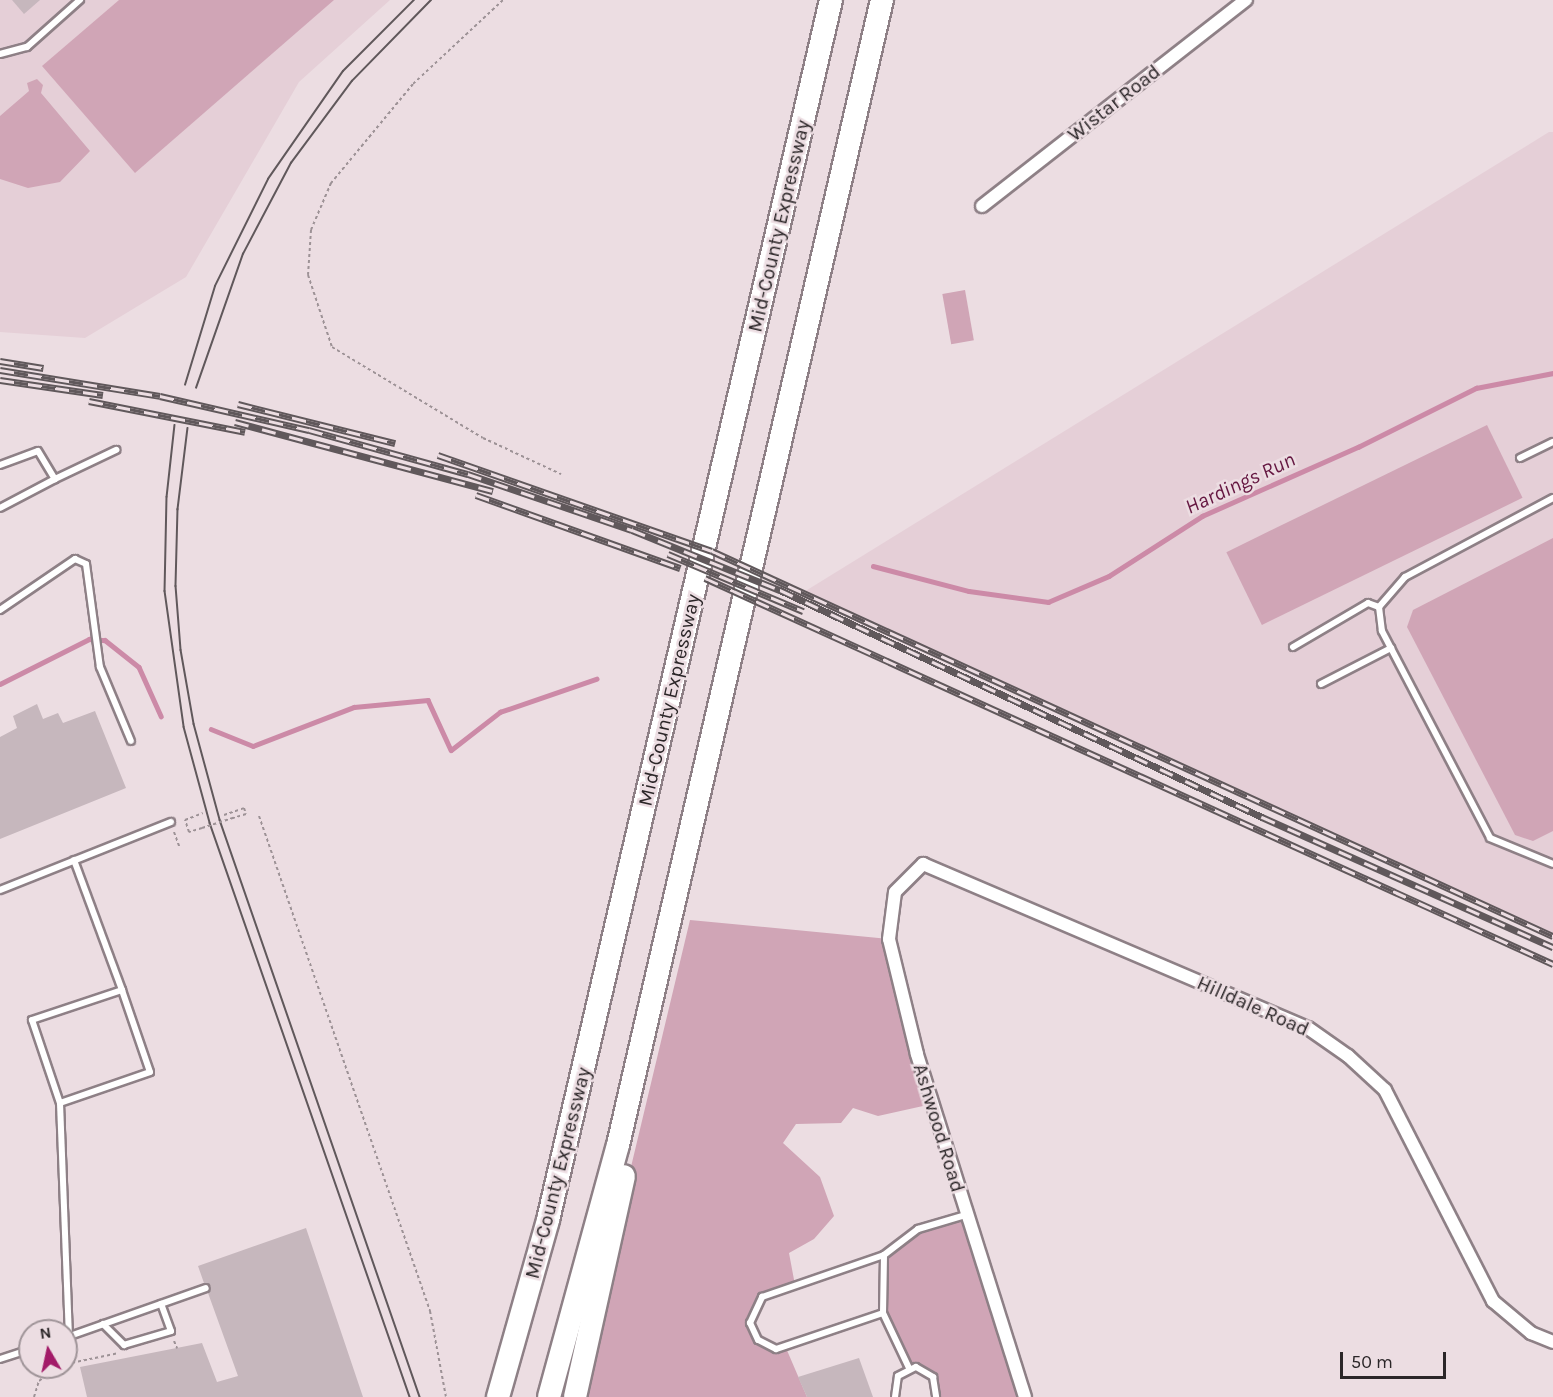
<!DOCTYPE html>
<style>
body{margin:0}
#map{position:relative;width:1553px;height:1397px;overflow:hidden;background:#ecdde2;font-family:Karla,sans-serif}
div>[style]{position:absolute}
.built>*{inset:0;background:#e5cfd7}
.green>*{inset:0;background:#d0a5b6;transform-origin:0 0}
.stream>*{height:4.5px;margin:-2.25px;padding:0 2.25px;transform-origin:2.25px;border-radius:2.25px;background:#cc8aa7}
.building>*{inset:0;background:#c6b7bd}
.path>*{height:2px;margin-top:-1px;transform-origin:0;background:repeating-linear-gradient(90deg,#9d9296 0 3px,transparent 0 6px)}
.roads{filter:drop-shadow(2px 0 #8e8086) drop-shadow(-2px 0 #8e8086) drop-shadow(0 2px #8e8086) drop-shadow(0 -2px #8e8086)}
.lane>*{height:6px;margin:-3px;padding:0 3px;transform-origin:3px;border-radius:3px;background:#fff}
.street>*{height:12px;margin:-6px;padding:0 6px;transform-origin:6px;border-radius:6px;background:#fff}
.highway>*{height:22px;margin:-11px;padding:0 11px;transform-origin:11px;border-radius:11px;background:#fff}
.tram>*{height:1.5px;margin:-0.75px;padding:0 0.75px;transform-origin:0.75px;border-radius:0.75px;background:#60585b}
.rail>*{height:7px;margin-top:-3.5px;transform-origin:0;background:repeating-linear-gradient(90deg,#ecdde2 0 14px,#60585b 0 28px);box-sizing:border-box;border-block:2px solid #60585b}
.path-bridge>*{height:2px;margin-top:-1px;transform-origin:0;background:repeating-linear-gradient(90deg,#9d9296 0 3px,transparent 0 6px)}
span{translate:-50% -50%;white-space:nowrap;text-align:center;line-height:1.15;-webkit-text-stroke:5px #ecdde2;paint-order:stroke}
.street-label{font-size:20px;color:#2b2628}
.water-label{font-size:21px;color:#651741;font-style:italic}
.north{position:absolute;left:18px;top:1319px;width:60px;height:60px;box-sizing:border-box;background:#ecdde2;border:2px solid #9f9498;border-radius:50%;rotate:351deg;font-size:16px;font-weight:700;line-height:24px;text-align:center;color:#2b2628}
.north::after{content:'';display:block;margin:auto;width:21px;height:27px;background:#a21b68;clip-path:polygon(50% 0,100% 100%,50% 72%,0 100%)}
.scale{position:absolute;left:1340px;top:1352px;width:106px;height:27px;box-sizing:border-box;border:3px solid #2b2628;border-top:0;padding-left:8px;font-size:18px;line-height:21px;white-space:nowrap;color:#2b2628;-webkit-text-stroke:4px #ecdde2;paint-order:stroke}
</style>
<div id="map">
<div class="built">
<i style="clip-path:polygon(0 0,390px 0,299px 82px,186px 277px,85px 338px,0 332px)"></i>
<i style="clip-path:polygon(1549px 132px,1553px 132px,1553px 935px,799px 595px)"></i>
</div>
<div class="green">
<i style="clip-path:polygon(119px 0,334px 0,135px 173px,42px 66px)"></i>
<i style="clip-path:polygon(37px 79px,43px 85px,41px 93px,90px 151px,60px 182px,28px 188px,0 179px,0 116px,29px 91px,27px 83px)"></i>
<i style="left:965px;top:290px;width:51px;height:23px;rotate:80deg"></i>
<i style="left:1487px;top:425px;width:81px;height:290px;rotate:64deg"></i>
<i style="clip-path:polygon(1553px 538px,1553px 831px,1533px 841px,1515px 835px,1407px 627px,1413px 610px)"></i>
<i style="clip-path:polygon(690px 920px,889px 939px,932px 1104px,878px 1116px,853px 1108px,841px 1123px,796px 1124px,783px 1143px,820px 1177px,834px 1216px,814px 1239px,789px 1253px,795px 1285px,762px 1297px,750px 1323px,766px 1346px,786px 1348px,807px 1397px,576px 1397px)"></i>
<i style="clip-path:polygon(966px 1215px,1025px 1397px,936px 1397px,929px 1372px,909px 1368px,883px 1313px,884px 1255px,918px 1229px)"></i>
</div>
<div class="stream">
<i style="left:873px;top:566px;width:99px;rotate:14.6deg"></i>
<i style="left:969px;top:591px;width:80px;rotate:7.9deg"></i>
<i style="left:1048px;top:602px;width:66px;rotate:-23.1deg"></i>
<i style="left:1109px;top:576px;width:111px;rotate:-32.8deg"></i>
<i style="left:1202px;top:516px;width:171px;rotate:-23.9deg"></i>
<i style="left:1358px;top:447px;width:132px;rotate:-26.6deg"></i>
<i style="left:1476px;top:388px;width:78px;rotate:-11deg"></i>
<i style="left:0;top:684px;width:100px;rotate:-26.8deg"></i>
<i style="left:89px;top:639px;width:16px;rotate:4deg"></i>
<i style="left:105px;top:640px;width:43px;rotate:38.5deg"></i>
<i style="left:139px;top:667px;width:54px;rotate:65.8deg"></i>
<i style="left:211px;top:729px;width:45px;rotate:22deg"></i>
<i style="left:253px;top:746px;width:108px;rotate:-21.1deg"></i>
<i style="left:354px;top:707px;width:74px;rotate:-5.4deg"></i>
<i style="left:428px;top:700px;width:55px;rotate:65.3deg"></i>
<i style="left:451px;top:750px;width:62px;rotate:-37.8deg"></i>
<i style="left:500px;top:712px;width:102px;rotate:-19deg"></i>
</div>
<div class="building">
<i style="clip-path:polygon(12px 0,40px 0,24px 14px)"></i>
<i style="clip-path:polygon(37px 704px,43px 719px,58px 713px,63px 723px,95px 711px,126px 788px,0 839px,0 737px,17px 728px,13px 716px)"></i>
<i style="clip-path:polygon(306px 1228px,363px 1397px,87px 1397px,80px 1367px,202px 1343px,217px 1382px,238px 1376px,208px 1293px,211px 1286px,204px 1283px,198px 1266px)"></i>
<i style="clip-path:polygon(859px 1358px,873px 1397px,807px 1397px,798px 1377px)"></i>
</div>
<div class="path">
<i style="left:503px;top:0;width:123px;rotate:137deg"></i>
<i style="left:413px;top:84px;width:129px;rotate:129.6deg"></i>
<i style="left:331px;top:183px;width:51px;rotate:113.1deg"></i>
<i style="left:311px;top:230px;width:45px;rotate:93.8deg"></i>
<i style="left:308px;top:275px;width:76px;rotate:71.6deg"></i>
<i style="left:332px;top:347px;width:176px;rotate:31.1deg"></i>
<i style="left:483px;top:438px;width:86px;rotate:24.8deg"></i>
<i style="left:224px;top:815px;width:21px;rotate:-19deg"></i>
<i style="left:244px;top:808px;width:6px;rotate:72deg"></i>
<i style="left:246px;top:814px;width:14px;rotate:163deg"></i>
<i style="left:259px;top:816px;width:524px;rotate:70.94deg"></i>
<i style="left:430px;top:1311px;width:87px;rotate:79.5deg"></i>
<i style="left:202px;top:828px;width:14px;rotate:163deg"></i>
<i style="left:189px;top:832px;width:13px;rotate:-108deg"></i>
<i style="left:185px;top:820px;width:19px;rotate:-21deg"></i>
<i style="left:174px;top:832px;width:15px;rotate:70deg"></i>
<i style="left:174px;top:1341px;width:8px;rotate:67deg"></i>
<i style="left:66px;top:1364px;width:54px;rotate:-11.7deg"></i>
<i style="left:34px;top:1397px;width:17px;rotate:-73deg"></i>
<i style="left:39px;top:1381px;width:22px;rotate:-39deg"></i>
</div>
<div class="roads">
<div class="lane">
<i style="left:0;top:54px;width:28px;rotate:-15deg"></i>
<i style="left:27px;top:47px;width:71px;rotate:-41.6deg"></i>
<i style="left:1520px;top:458px;width:37px;rotate:-26deg"></i>
<i style="left:0;top:465px;width:40px;rotate:-20.2deg"></i>
<i style="left:38px;top:451px;width:33px;rotate:59deg"></i>
<i style="left:55px;top:479px;width:62px;rotate:152.2deg"></i>
<i style="left:55px;top:479px;width:68px;rotate:-25.4deg"></i>
<i style="left:1553px;top:498px;width:168px;rotate:151.9deg"></i>
<i style="left:1405px;top:577px;width:40px;rotate:131deg"></i>
<i style="left:1379px;top:607px;width:24px;rotate:83deg"></i>
<i style="left:1382px;top:631px;width:233px;rotate:62.4deg"></i>
<i style="left:1490px;top:838px;width:68px;rotate:22.4deg"></i>
<i style="left:0;top:610px;width:91px;rotate:-34.2deg"></i>
<i style="left:75px;top:559px;width:12px;rotate:24deg"></i>
<i style="left:86px;top:564px;width:104px;rotate:82.3deg"></i>
<i style="left:100px;top:667px;width:80px;rotate:67.3deg"></i>
<i style="left:1293px;top:647px;width:87px;rotate:-30.4deg"></i>
<i style="left:1368px;top:603px;width:12px;rotate:20deg"></i>
<i style="left:1321px;top:684px;width:79px;rotate:-27.2deg"></i>
<i style="left:74px;top:860px;width:139px;rotate:69.7deg"></i>
<i style="left:0;top:890px;width:184px;rotate:-21.7deg"></i>
<i style="left:60px;top:1103px;width:95px;rotate:-19deg"></i>
<i style="left:150px;top:1072px;width:87px;rotate:-108.9deg"></i>
<i style="left:122px;top:990px;width:95px;rotate:161.6deg"></i>
<i style="left:32px;top:1020px;width:88px;rotate:71.4deg"></i>
<i style="left:60px;top:1103px;width:233px;rotate:87.8deg"></i>
<i style="left:883px;top:1313px;width:113px;rotate:161.4deg"></i>
<i style="left:776px;top:1349px;width:20px;rotate:-153deg"></i>
<i style="left:758px;top:1340px;width:19px;rotate:-115deg"></i>
<i style="left:750px;top:1323px;width:29px;rotate:-65deg"></i>
<i style="left:762px;top:1297px;width:129px;rotate:-19deg"></i>
<i style="left:103px;top:1324px;width:30px;rotate:45deg"></i>
<i style="left:124px;top:1345px;width:49px;rotate:-16.6deg"></i>
<i style="left:171px;top:1331px;width:29px;rotate:-110deg"></i>
<i style="left:67px;top:1337px;width:147px;rotate:-19.4deg"></i>
<i style="left:0;top:1359px;width:32px;rotate:-18deg"></i>
<i style="left:909px;top:1368px;width:61px;rotate:-115.3deg"></i>
<i style="left:883px;top:1313px;width:58px;rotate:-89deg"></i>
<i style="left:884px;top:1255px;width:43px;rotate:-37.4deg"></i>
<i style="left:918px;top:1229px;width:50px;rotate:-16.3deg"></i>
<i style="left:895px;top:1397px;width:21px;rotate:-82deg"></i>
<i style="left:898px;top:1376px;width:20px;rotate:-27deg"></i>
<i style="left:916px;top:1367px;width:20px;rotate:30deg"></i>
<i style="left:933px;top:1377px;width:20px;rotate:81deg"></i>
</div>
<div class="street">
<i style="left:982px;top:206px;width:335px;rotate:-38deg"></i>
<i style="left:1025px;top:1397px;width:360px;rotate:-107.5deg"></i>
<i style="left:917px;top:1054px;width:118px;rotate:-103.7deg"></i>
<i style="left:889px;top:939px;width:47px;rotate:-82.7deg"></i>
<i style="left:895px;top:892px;width:40px;rotate:-45deg"></i>
<i style="left:923px;top:864px;width:418px;rotate:23.1deg"></i>
<i style="left:1308px;top:1028px;width:49px;rotate:35deg"></i>
<i style="left:1348px;top:1056px;width:50px;rotate:42.6deg"></i>
<i style="left:1385px;top:1090px;width:237px;rotate:62.9deg"></i>
<i style="left:1493px;top:1301px;width:50px;rotate:40.1deg"></i>
<i style="left:1531px;top:1333px;width:24px;rotate:22deg"></i>
</div>
<div class="highway">
<i style="left:498px;top:1397px;width:184px;rotate:-74.2deg"></i>
<i style="left:548px;top:1220px;width:1252px;rotate:-76.94deg"></i>
<i style="left:549px;top:1397px;width:261px;rotate:-74.7deg"></i>
<i style="left:618px;top:1145px;width:1175px;rotate:-77.02deg"></i>
<i style="left:575px;top:1397px;width:226px;rotate:-77.5deg"></i>
</div>
</div>
<div class="tram">
<i style="left:185px;top:385px;width:103px;rotate:-73.1deg"></i>
<i style="left:215px;top:286px;width:119px;rotate:-63.6deg"></i>
<i style="left:268px;top:179px;width:131px;rotate:-55.2deg"></i>
<i style="left:343px;top:71px;width:100px;rotate:-45deg"></i>
<i style="left:196px;top:388px;width:142px;rotate:-70.7deg"></i>
<i style="left:243px;top:254px;width:103px;rotate:-62.2deg"></i>
<i style="left:291px;top:163px;width:102px;rotate:-53.4deg"></i>
<i style="left:352px;top:81px;width:113px;rotate:-45.7deg"></i>
<i style="left:175px;top:425px;width:72px;rotate:96.3deg"></i>
<i style="left:167px;top:497px;width:94px;rotate:91.2deg"></i>
<i style="left:165px;top:591px;width:137px;rotate:82deg"></i>
<i style="left:184px;top:727px;width:99px;rotate:74.8deg"></i>
<i style="left:210px;top:823px;width:608px;rotate:70.79deg"></i>
<i style="left:188px;top:428px;width:82px;rotate:97deg"></i>
<i style="left:178px;top:509px;width:77px;rotate:91.5deg"></i>
<i style="left:176px;top:586px;width:64px;rotate:85.5deg"></i>
<i style="left:181px;top:650px;width:75px;rotate:80deg"></i>
<i style="left:194px;top:724px;width:99px;rotate:74.8deg"></i>
<i style="left:220px;top:820px;width:611px;rotate:70.88deg"></i>
</div>
<div class="rail">
<i style="left:0;top:361px;width:44px;rotate:9.2deg"></i>
<i style="left:0;top:370px;width:162px;rotate:9.2deg"></i>
<i style="left:160px;top:396px;width:153px;rotate:12.9deg"></i>
<i style="left:309px;top:430px;width:165px;rotate:15.5deg"></i>
<i style="left:468px;top:474px;width:173px;rotate:18.9deg"></i>
<i style="left:632px;top:530px;width:160px;rotate:22.1deg"></i>
<i style="left:780px;top:590px;width:533px;rotate:25.22deg"></i>
<i style="left:1262px;top:817px;width:319px;rotate:24.1deg"></i>
<i style="left:0;top:380px;width:104px;rotate:8.3deg"></i>
<i style="left:89px;top:401px;width:159px;rotate:11.2deg"></i>
<i style="left:238px;top:404px;width:162px;rotate:14deg"></i>
<i style="left:235px;top:422px;width:267px;rotate:15deg"></i>
<i style="left:438px;top:455px;width:290px;rotate:19.3deg"></i>
<i style="left:712px;top:551px;width:925px;rotate:24.6deg"></i>
<i style="left:476px;top:495px;width:217px;rotate:19.7deg"></i>
<i style="left:668px;top:554px;width:147px;rotate:22.9deg"></i>
<i style="left:705px;top:578px;width:932px;rotate:24.47deg"></i>
</div>
<div class="path-bridge">
<i style="left:202px;top:828px;width:33px;rotate:-18deg"></i>
</div>
<div class="street-label">
<span style="left:1114px;top:103px;rotate:-38deg">Wistar Road</span>
<span style="left:779px;top:226px;rotate:-77deg">Mid-County Expressway</span>
<span style="left:669px;top:700px;rotate:-77deg">Mid-County Expressway</span>
<span style="left:1253px;top:1006px;rotate:24deg">Hilldale Road</span>
<span style="left:939px;top:1128px;rotate:73deg">Ashwood Road</span>
<span style="left:558px;top:1173px;rotate:-76deg">Mid-County Expressway</span>
</div>
<div class="water-label">
<span style="left:1240px;top:483px;rotate:-25deg">Hardings Run</span>
</div>
<div class="north">N</div>
<div class="scale">50 m</div>
</div>
